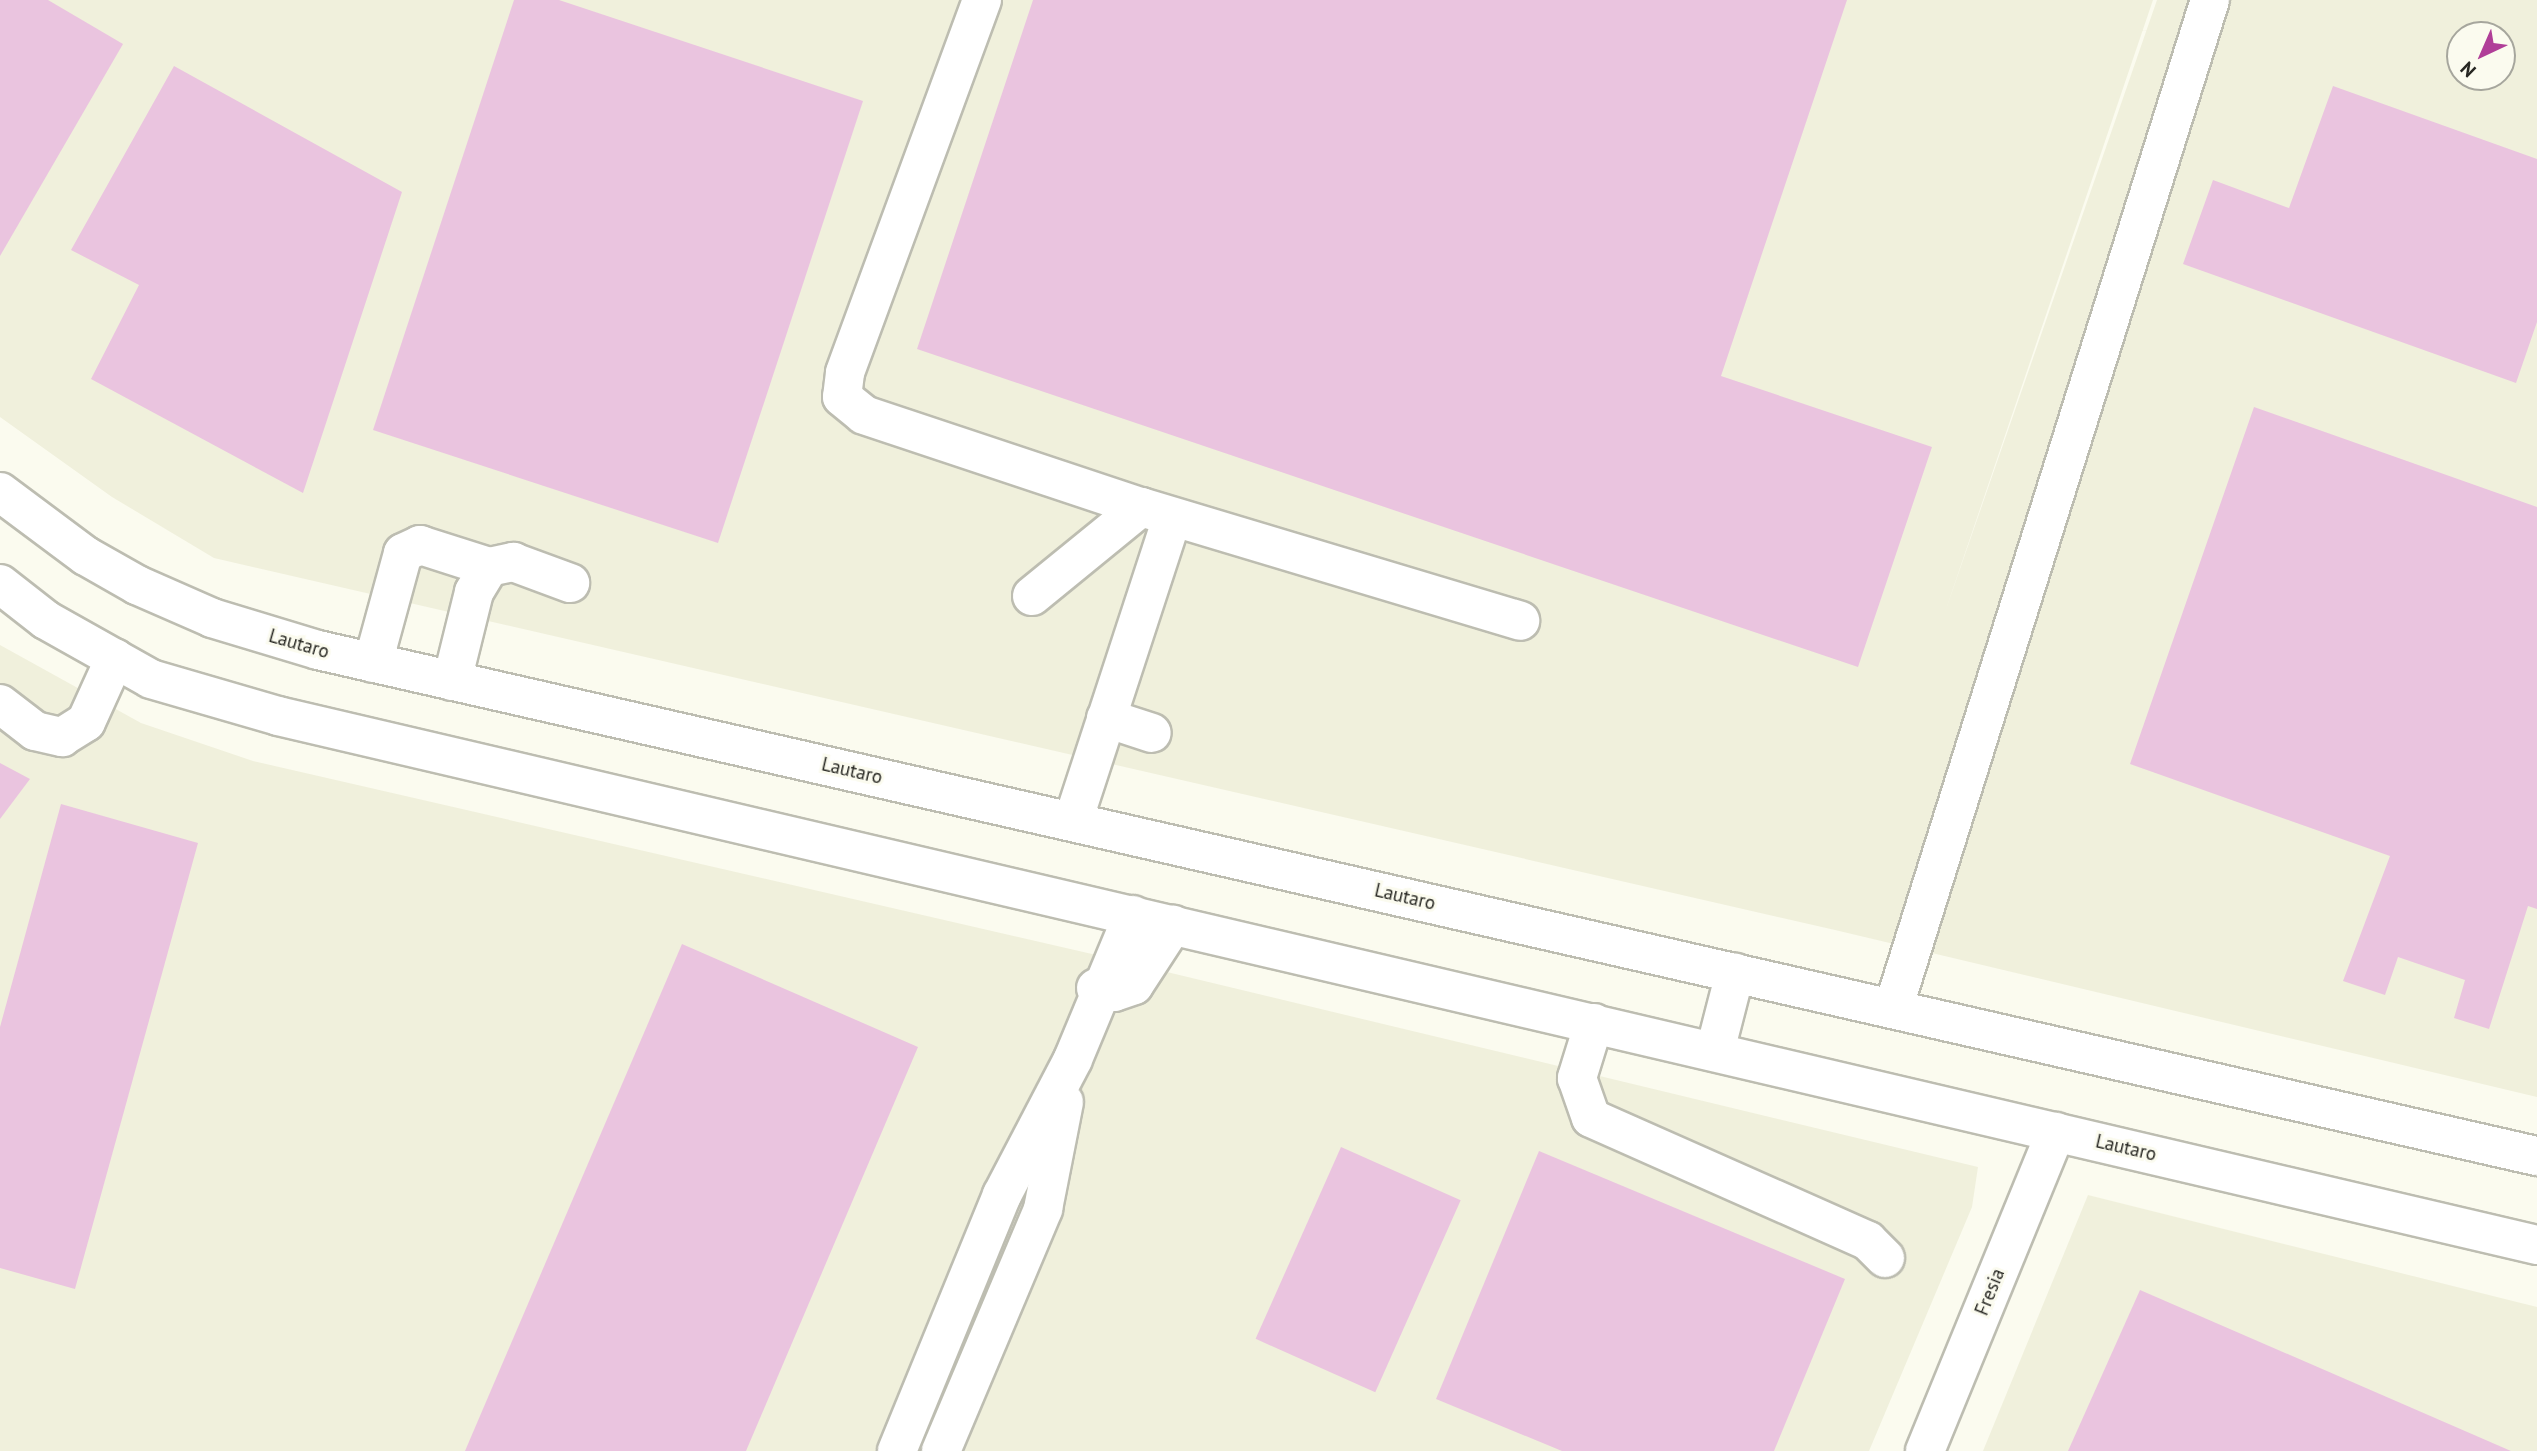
<!DOCTYPE html>
<style>
body{margin:0}
#map{position:relative;width:2537px;height:1451px;overflow:hidden;background:#fbfbef;font-family:"PT Sans",sans-serif}
div>[style]{position:absolute}
.built>*{inset:0;background:#f0f0dc}
.building>*{inset:0;background:#eac4df;transform-origin:0 0}
.roads{filter:drop-shadow(2px 0 #bdbdb1) drop-shadow(-2px 0 #bdbdb1) drop-shadow(0 2px #bdbdb1) drop-shadow(0 -2px #bdbdb1)}
.minor>*{height:38px;margin:-19px;padding:0 19px;transform-origin:19px;border-radius:19px;background:#fff}
span{translate:-50% -50%;white-space:nowrap;text-align:center;line-height:1.15;-webkit-text-stroke:6px #fbfbef;paint-order:stroke}
.street-label{font-size:19px;color:#272722}
.north{position:absolute;left:2446px;top:21px;width:70px;height:70px;box-sizing:border-box;background:#fbfbef;border:2px solid #a6a69d;border-radius:50%;rotate:224deg;font-size:19px;font-weight:700;line-height:28px;text-align:center;color:#272722}
.north::after{content:'';display:block;margin:auto;width:24px;height:32px;background:#b03e98;clip-path:polygon(50% 0,100% 100%,50% 72%,0 100%)}
</style>
<div id="map">
<div class="built">
<i style="clip-path:polygon(evenodd,0 0,2153px 0,1944px 615px,2157px 0,2537px 0,2537px 1097px,1835px 930px,214px 558px,112px 497px,0 417px,0 0,2460px 35px,2502px 35px,2502px 77px,2460px 77px,2460px 35px)"></i>
<i style="clip-path:polygon(0 645px,141px 723px,253px 761px,1092px 954px,1978px 1167px,1972px 1207px,1869px 1451px,0 1451px)"></i>
<i style="clip-path:polygon(2088px 1195px,2537px 1307px,2537px 1451px,1983px 1451px)"></i>
</div>
<div class="building">
<i style="clip-path:polygon(0 0,48px 0,123px 44px,0 256px)"></i>
<i style="clip-path:polygon(514px 0,559px 0,863px 101px,718px 543px,373px 430px)"></i>
<i style="clip-path:polygon(1033px 0,1847px 0,1721px 376px,1932px 447px,1858px 667px,917px 349px)"></i>
<i style="clip-path:polygon(174px 66px,402px 192px,303px 493px,91px 379px,139px 285px,71px 250px)"></i>
<i style="clip-path:polygon(2333px 86px,2537px 159px,2537px 322px,2516px 383px,2183px 264px,2213px 180px,2289px 208px)"></i>
<i style="clip-path:polygon(2254px 407px,2537px 507px,2537px 909px,2528px 906px,2489px 1029px,2454px 1018px,2465px 980px,2398px 957px,2385px 995px,2343px 981px,2390px 856px,2130px 764px)"></i>
<i style="clip-path:polygon(0 763px,30px 779px,0 819px)"></i>
<i style="clip-path:polygon(61px 804px,198px 843px,75px 1289px,0 1268px,0 1027px)"></i>
<i style="clip-path:polygon(682px 944px,918px 1047px,746px 1451px,465px 1451px)"></i>
<i style="left:1341px;top:1147px;width:131px;height:210px;rotate:24deg"></i>
<i style="clip-path:polygon(1539px 1151px,1845px 1279px,1774px 1451px,1562px 1451px,1436px 1399px)"></i>
<i style="clip-path:polygon(2140px 1290px,2511px 1451px,2068px 1451px)"></i>
</div>
<div class="roads">
<div class="minor">
<i style="left:982px;top:0;width:397px;rotate:110.2deg"></i>
<i style="left:845px;top:373px;width:24px;rotate:97deg"></i>
<i style="left:842px;top:397px;width:28px;rotate:39deg"></i>
<i style="left:864px;top:415px;width:292px;rotate:18.4deg"></i>
<i style="left:1141px;top:507px;width:396px;rotate:16.7deg"></i>
<i style="left:0;top:492px;width:107px;rotate:36.7deg"></i>
<i style="left:86px;top:556px;width:59px;rotate:29.6deg"></i>
<i style="left:137px;top:585px;width:82px;rotate:23.7deg"></i>
<i style="left:212px;top:618px;width:111px;rotate:16.8deg"></i>
<i style="left:318px;top:650px;width:2276px;rotate:12.85deg"></i>
<i style="left:0;top:584px;width:58px;rotate:38deg"></i>
<i style="left:46px;top:620px;width:120px;rotate:29.3deg"></i>
<i style="left:151px;top:679px;width:132px;rotate:16.2deg"></i>
<i style="left:278px;top:716px;width:2320px;rotate:13.18deg"></i>
<i style="left:1032px;top:596px;width:141px;rotate:-39.2deg"></i>
<i style="left:373px;top:663px;width:114px;rotate:-74.7deg"></i>
<i style="left:403px;top:553px;width:19px;rotate:-25deg"></i>
<i style="left:420px;top:545px;width:72px;rotate:17.7deg"></i>
<i style="left:452px;top:681px;width:92px;rotate:-76.1deg"></i>
<i style="left:474px;top:592px;width:29px;rotate:-59deg"></i>
<i style="left:489px;top:567px;width:25px;rotate:-12deg"></i>
<i style="left:513px;top:562px;width:61px;rotate:20.2deg"></i>
<i style="left:0;top:704px;width:44px;rotate:37.6deg"></i>
<i style="left:35px;top:731px;width:28px;rotate:13deg"></i>
<i style="left:62px;top:737px;width:28px;rotate:-32deg"></i>
<i style="left:86px;top:722px;width:70px;rotate:-65.6deg"></i>
<i style="left:1106px;top:718px;width:48px;rotate:18.1deg"></i>
<i style="left:1073px;top:821px;width:319px;rotate:-71.9deg"></i>
<i style="left:1096px;top:988px;width:18px;rotate:13deg"></i>
<i style="left:1114px;top:992px;width:21px;rotate:-19deg"></i>
<i style="left:1134px;top:985px;width:72px;rotate:-57deg"></i>
<i style="left:1893px;top:1009px;width:1058px;rotate:-72.56deg"></i>
<i style="left:1594px;top:1023px;width:58px;rotate:107.2deg"></i>
<i style="left:1577px;top:1078px;width:42px;rotate:70.7deg"></i>
<i style="left:1591px;top:1118px;width:303px;rotate:23.9deg"></i>
<i style="left:1868px;top:1241px;width:24px;rotate:45deg"></i>
<i style="left:1715px;top:1051px;width:81px;rotate:-75.6deg"></i>
<i style="left:897px;top:1451px;width:277px;rotate:-67.7deg"></i>
<i style="left:1002px;top:1195px;width:153px;rotate:-62.4deg"></i>
<i style="left:1073px;top:1059px;width:156px;rotate:-67.4deg"></i>
<i style="left:941px;top:1451px;width:263px;rotate:-67.1deg"></i>
<i style="left:1043px;top:1209px;width:109px;rotate:-78.9deg"></i>
<i style="left:1925px;top:1451px;width:345px;rotate:-67.7deg"></i>
</div>
</div>
<div class="street-label">
<span style="left:299px;top:644px;rotate:16deg">Lautaro</span>
<span style="left:852px;top:771px;rotate:13deg">Lautaro</span>
<span style="left:1405px;top:897px;rotate:13deg">Lautaro</span>
<span style="left:2126px;top:1148px;rotate:13deg">Lautaro</span>
<span style="left:1990px;top:1292px;rotate:-68deg">Fresia</span>
</div>
<div class="north">N</div>
</div>
